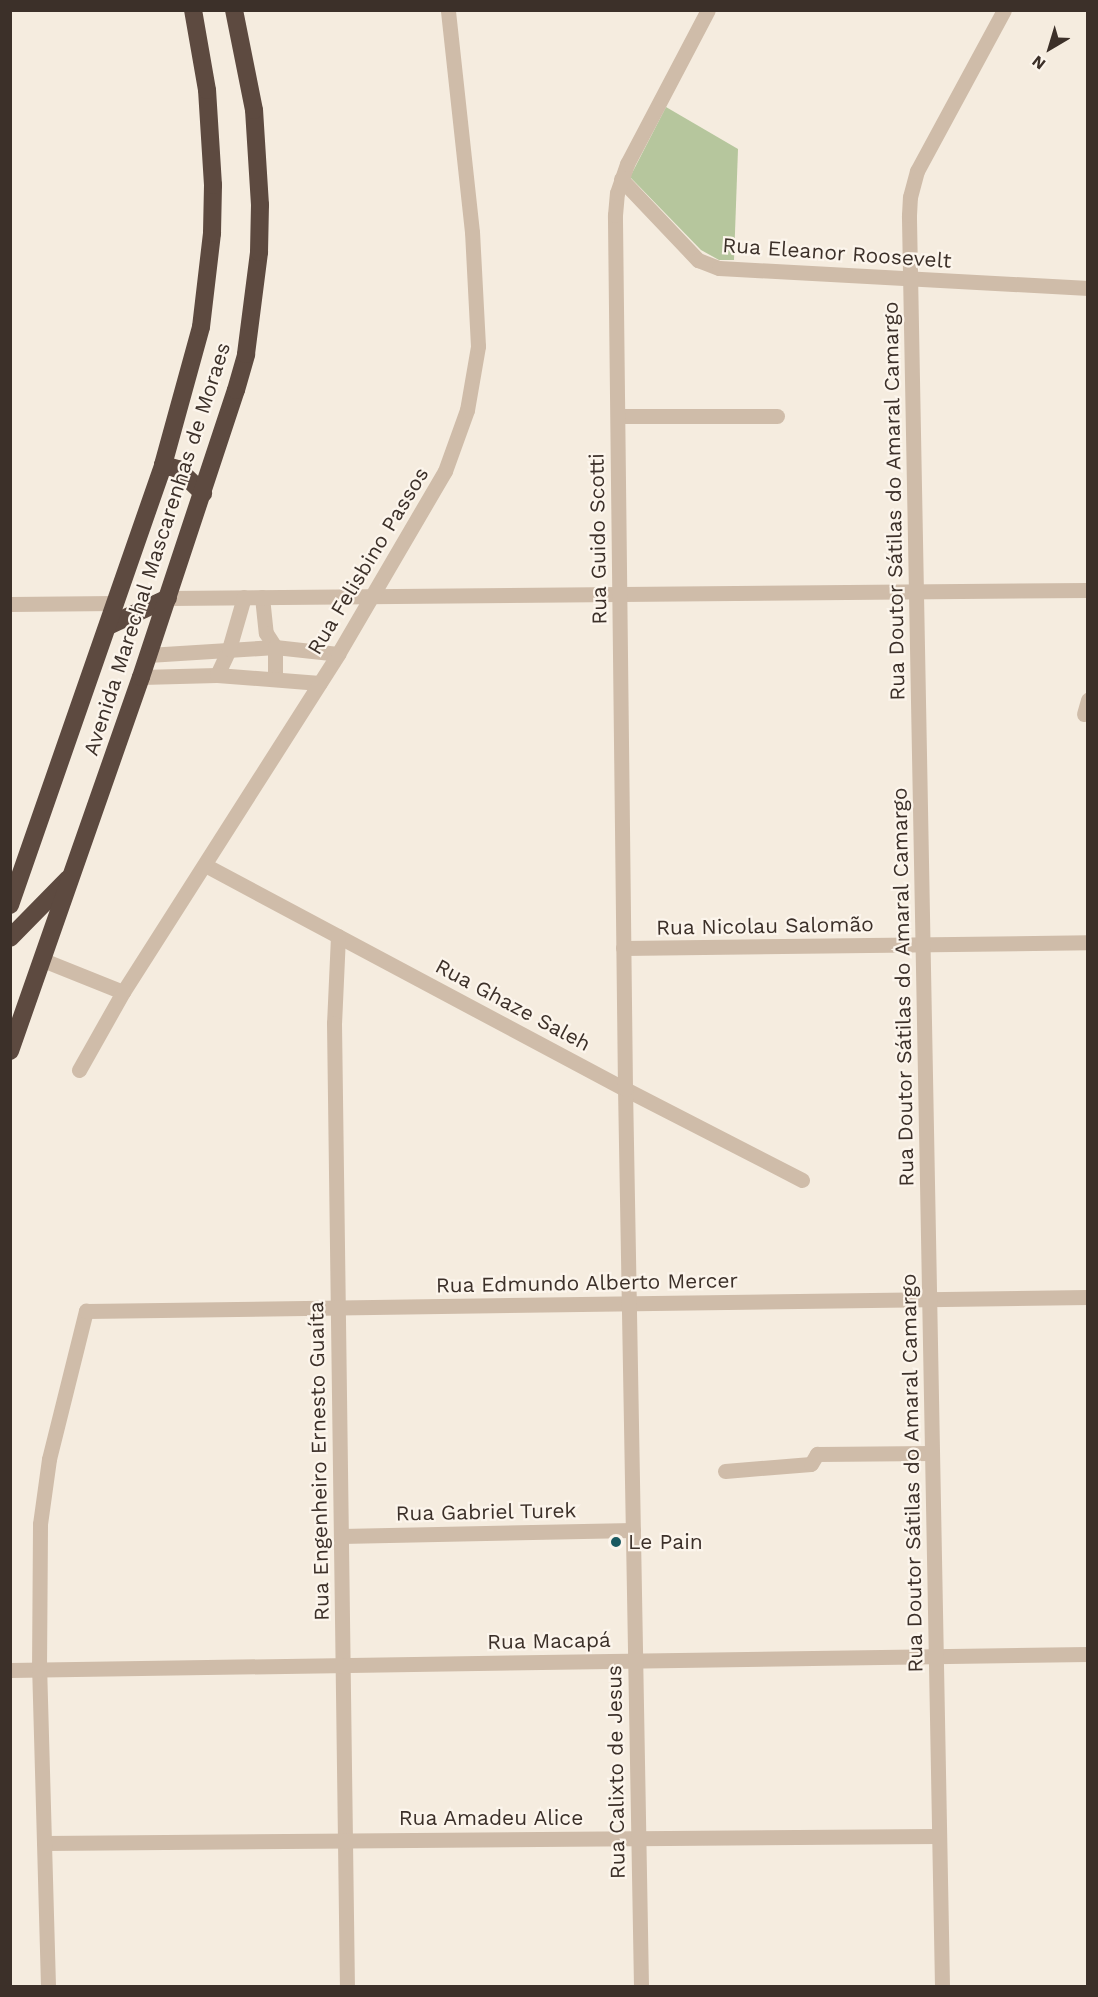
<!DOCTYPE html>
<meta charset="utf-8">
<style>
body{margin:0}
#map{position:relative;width:1098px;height:1997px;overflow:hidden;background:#f5ecdf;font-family:"Work Sans",sans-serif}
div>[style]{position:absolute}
.green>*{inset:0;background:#b6c69d}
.minor>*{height:15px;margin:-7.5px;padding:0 7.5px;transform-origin:7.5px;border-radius:7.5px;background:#cfbca9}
.highway>*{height:18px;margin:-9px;padding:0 9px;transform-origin:9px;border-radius:9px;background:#5d4a40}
.dots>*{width:16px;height:16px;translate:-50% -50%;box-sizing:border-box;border:3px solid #fcf5ec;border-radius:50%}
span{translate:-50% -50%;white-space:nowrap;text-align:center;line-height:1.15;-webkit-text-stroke:4.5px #fcf5ec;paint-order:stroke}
.street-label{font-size:21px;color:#3c3029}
.poi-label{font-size:21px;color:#3c3029}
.left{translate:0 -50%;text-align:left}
.frame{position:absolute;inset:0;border:12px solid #3c3029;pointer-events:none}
.north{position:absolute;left:1020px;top:18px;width:60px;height:60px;-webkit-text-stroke:4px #fcf5ec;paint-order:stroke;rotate:218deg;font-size:16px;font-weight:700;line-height:24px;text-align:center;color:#3c3029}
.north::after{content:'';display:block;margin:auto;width:21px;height:27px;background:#3c3029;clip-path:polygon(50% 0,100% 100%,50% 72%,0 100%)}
</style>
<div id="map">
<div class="green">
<i style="clip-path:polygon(666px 107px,738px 149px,734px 260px,719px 260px,701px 250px,630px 177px)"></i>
</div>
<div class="minor">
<i style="left:621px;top:179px;width:112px;rotate:46.5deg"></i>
<i style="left:698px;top:260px;width:22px;rotate:21deg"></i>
<i style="left:719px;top:268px;width:370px;rotate:3.1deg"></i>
<i style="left:618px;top:416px;width:159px"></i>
<i style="left:262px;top:597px;width:36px;rotate:84deg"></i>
<i style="left:266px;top:633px;width:17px;rotate:57deg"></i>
<i style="left:275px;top:647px;width:63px;rotate:6.3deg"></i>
<i style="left:168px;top:598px;width:920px;rotate:-0.5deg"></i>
<i style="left:10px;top:604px;width:106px;rotate:-0.5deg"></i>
<i style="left:148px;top:655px;width:127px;rotate:-3.6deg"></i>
<i style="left:275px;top:647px;width:32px;rotate:90deg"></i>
<i style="left:217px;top:675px;width:29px;rotate:-65deg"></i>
<i style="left:229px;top:649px;width:54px;rotate:-73.9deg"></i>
<i style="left:141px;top:677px;width:76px;rotate:-1.5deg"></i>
<i style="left:217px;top:675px;width:103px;rotate:4.4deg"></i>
<i style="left:1084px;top:714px;width:15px;rotate:-74deg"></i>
<i style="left:205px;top:865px;width:476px;rotate:28.1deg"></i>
<i style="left:625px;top:1089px;width:199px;rotate:27.2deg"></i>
<i style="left:338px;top:936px;width:87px;rotate:92.6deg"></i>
<i style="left:334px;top:1023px;width:963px;rotate:89.23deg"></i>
<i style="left:623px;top:948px;width:465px;rotate:-0.7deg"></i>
<i style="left:43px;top:960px;width:86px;rotate:21.8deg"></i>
<i style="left:123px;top:992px;width:401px;rotate:-57.5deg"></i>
<i style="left:338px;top:654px;width:212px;rotate:-59.7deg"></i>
<i style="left:445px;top:471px;width:65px;rotate:-70.2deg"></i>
<i style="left:467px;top:410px;width:65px;rotate:-80.2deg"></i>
<i style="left:478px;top:346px;width:114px;rotate:-93deg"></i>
<i style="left:472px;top:232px;width:223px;rotate:-96.2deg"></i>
<i style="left:79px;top:1070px;width:90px;rotate:-60.6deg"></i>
<i style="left:725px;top:1471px;width:86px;rotate:-4.7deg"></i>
<i style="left:811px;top:1464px;width:12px;rotate:-59deg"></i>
<i style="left:817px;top:1454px;width:115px;rotate:-0.5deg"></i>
<i style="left:341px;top:1536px;width:292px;rotate:-1.2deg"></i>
<i style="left:10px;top:1670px;width:1078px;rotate:-0.85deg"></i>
<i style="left:44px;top:1843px;width:895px;rotate:-0.45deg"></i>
<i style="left:48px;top:1986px;width:316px;rotate:-91.6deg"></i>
<i style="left:39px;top:1670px;width:146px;rotate:-89.6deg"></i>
<i style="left:40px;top:1524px;width:66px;rotate:-82.1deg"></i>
<i style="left:49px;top:1459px;width:153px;rotate:-76deg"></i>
<i style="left:86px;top:1311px;width:1002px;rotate:-0.8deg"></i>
<i style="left:641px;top:1986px;width:897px;rotate:-91.02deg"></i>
<i style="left:625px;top:1089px;width:874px;rotate:-90.66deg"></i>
<i style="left:615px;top:215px;width:22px;rotate:-85deg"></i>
<i style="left:617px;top:193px;width:31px;rotate:-71deg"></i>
<i style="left:627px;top:164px;width:174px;rotate:-62.3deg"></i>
<i style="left:942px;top:1986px;width:1771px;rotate:-91.07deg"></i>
<i style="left:909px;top:215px;width:18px;rotate:-87deg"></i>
<i style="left:910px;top:197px;width:27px;rotate:-75deg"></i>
<i style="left:917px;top:171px;width:183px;rotate:-61.6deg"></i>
</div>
<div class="highway">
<i style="left:163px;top:465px;width:16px;rotate:15deg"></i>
<i style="left:178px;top:469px;width:35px;rotate:44deg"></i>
<i style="left:108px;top:626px;width:66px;rotate:-25deg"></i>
<i style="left:10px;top:905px;width:466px;rotate:-70.8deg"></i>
<i style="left:163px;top:465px;width:143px;rotate:-74.6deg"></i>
<i style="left:201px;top:327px;width:95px;rotate:-83.3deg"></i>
<i style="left:212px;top:233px;width:48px;rotate:-88.8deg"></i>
<i style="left:213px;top:185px;width:95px;rotate:-93.6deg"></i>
<i style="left:207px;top:90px;width:81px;rotate:-99.9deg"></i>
<i style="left:10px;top:938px;width:83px;rotate:-45.5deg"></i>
<i style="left:10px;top:1051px;width:396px;rotate:-70.7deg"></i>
<i style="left:141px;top:677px;width:302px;rotate:-71.7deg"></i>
<i style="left:236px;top:390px;width:37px;rotate:-74deg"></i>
<i style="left:246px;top:354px;width:103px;rotate:-82.7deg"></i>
<i style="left:259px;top:252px;width:47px;rotate:-88.8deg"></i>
<i style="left:260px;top:205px;width:95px;rotate:-93.6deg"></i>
<i style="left:254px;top:110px;width:102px;rotate:-101.3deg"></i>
</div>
<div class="dots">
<i style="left:616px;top:1542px;background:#1a5a62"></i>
</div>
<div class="street-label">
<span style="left:837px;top:253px;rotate:4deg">Rua Eleanor Roosevelt</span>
<span style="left:894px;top:501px;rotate:-91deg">Rua Doutor Sátilas do Amaral Camargo</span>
<span style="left:598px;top:539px;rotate:-91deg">Rua Guido Scotti</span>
<span style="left:157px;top:549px;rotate:-72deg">Avenida Marechal Mascarenhas de Moraes</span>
<span style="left:368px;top:561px;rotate:-59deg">Rua Felisbino Passos</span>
<span style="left:765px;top:926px;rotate:-1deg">Rua Nicolau Salomão</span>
<span style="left:903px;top:987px;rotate:-91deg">Rua Doutor Sátilas do Amaral Camargo</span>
<span style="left:513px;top:1005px;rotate:28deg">Rua Ghaze Saleh</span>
<span style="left:587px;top:1283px;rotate:-1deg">Rua Edmundo Alberto Mercer</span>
<span style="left:319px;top:1461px;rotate:-91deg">Rua Engenheiro Ernesto Guaíta</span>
<span style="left:912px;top:1473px;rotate:-91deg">Rua Doutor Sátilas do Amaral Camargo</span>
<span style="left:486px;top:1512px;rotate:-1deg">Rua Gabriel Turek</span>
<span style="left:549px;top:1641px;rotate:-1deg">Rua Macapá</span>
<span style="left:616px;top:1772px;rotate:-91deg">Rua Calixto de Jesus</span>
<span style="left:491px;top:1818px">Rua Amadeu Alice</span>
</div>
<div class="poi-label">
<span class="left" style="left:628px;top:1542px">Le Pain</span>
</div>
<div class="frame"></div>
<div class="north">N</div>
</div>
